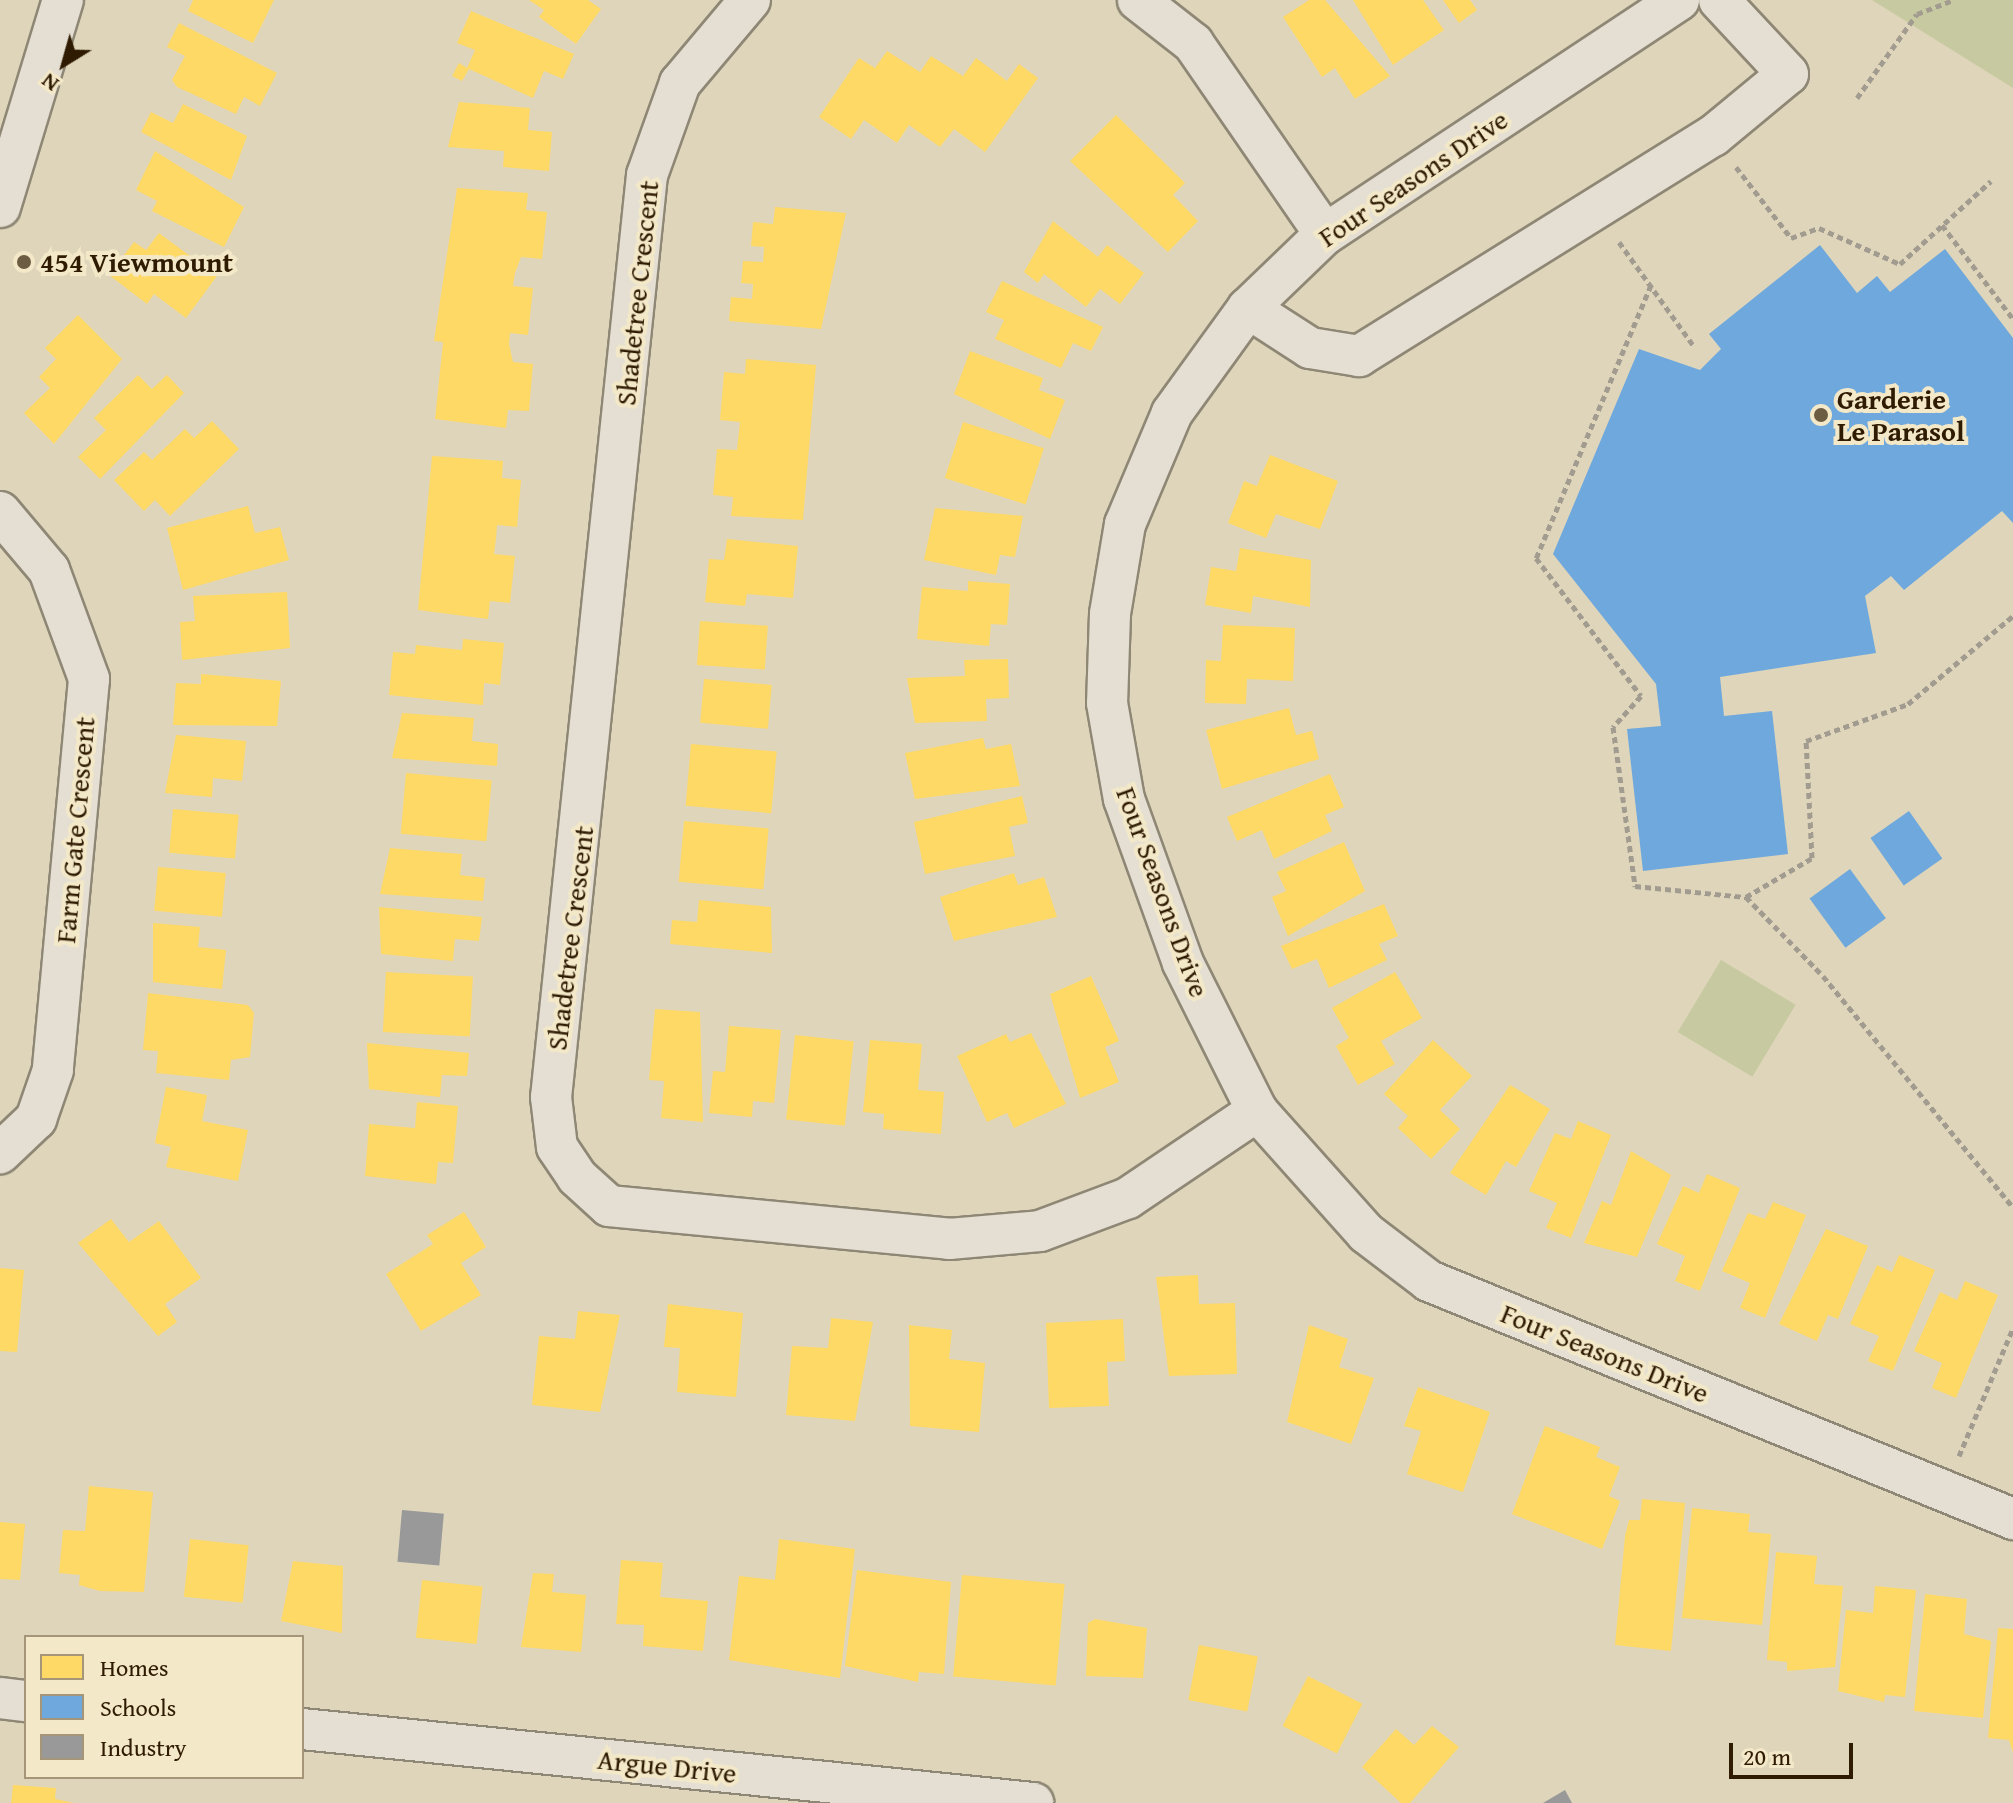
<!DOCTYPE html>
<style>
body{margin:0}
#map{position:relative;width:2013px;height:1803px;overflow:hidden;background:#ded5ba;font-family:"Gentium Book Plus",serif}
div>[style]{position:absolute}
.green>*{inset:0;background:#c7caa0;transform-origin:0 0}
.homes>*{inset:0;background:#ffd966;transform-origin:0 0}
.schools>*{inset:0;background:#6fa8dc;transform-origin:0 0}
.industry>*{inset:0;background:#999;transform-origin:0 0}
.path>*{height:5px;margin-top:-2.5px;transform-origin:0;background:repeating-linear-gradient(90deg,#a29b8f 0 6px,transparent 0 10px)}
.roads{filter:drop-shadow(2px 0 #8f8775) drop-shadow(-2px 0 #8f8775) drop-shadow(0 2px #8f8775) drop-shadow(0 -2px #8f8775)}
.minor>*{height:40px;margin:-20px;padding:0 20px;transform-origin:20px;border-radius:20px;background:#e4dfd2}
.dots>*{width:22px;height:22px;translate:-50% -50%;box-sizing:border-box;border:4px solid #f3e8c8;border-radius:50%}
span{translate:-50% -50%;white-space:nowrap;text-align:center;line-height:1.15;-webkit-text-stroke:8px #f3e8c8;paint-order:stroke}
.street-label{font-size:28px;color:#2f1b02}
.poi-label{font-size:28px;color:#2f1b02;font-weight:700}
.left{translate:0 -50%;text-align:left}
.legend{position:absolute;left:24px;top:1635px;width:280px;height:144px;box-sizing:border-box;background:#f3e8c8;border:2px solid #a59679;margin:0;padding:10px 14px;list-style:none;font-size:24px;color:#2f1b02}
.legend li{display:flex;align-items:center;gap:16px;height:40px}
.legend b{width:40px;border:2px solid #a59679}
.north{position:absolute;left:24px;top:24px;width:80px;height:80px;-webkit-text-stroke:6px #f3e8c8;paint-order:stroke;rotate:217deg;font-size:22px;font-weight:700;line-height:32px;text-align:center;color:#2f1b02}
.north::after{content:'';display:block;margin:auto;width:28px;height:36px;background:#2f1b02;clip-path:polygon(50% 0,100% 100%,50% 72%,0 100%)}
.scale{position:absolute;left:1729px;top:1743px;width:124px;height:36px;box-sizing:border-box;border:4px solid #2f1b02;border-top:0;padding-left:10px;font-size:24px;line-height:28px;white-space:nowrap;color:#2f1b02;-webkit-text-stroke:6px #f3e8c8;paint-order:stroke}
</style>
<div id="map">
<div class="green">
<i style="clip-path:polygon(1872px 0,2013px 0,2013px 88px)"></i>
<i style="left:1721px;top:960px;width:87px;height:84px;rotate:31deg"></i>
</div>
<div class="homes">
<i style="clip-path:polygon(193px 0,274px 0,253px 43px,188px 11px)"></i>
<i style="clip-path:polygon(529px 0,588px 0,601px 9px,576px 44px,539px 17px,544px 10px)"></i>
<i style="clip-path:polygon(1309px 0,1325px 0,1390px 76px,1355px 99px,1335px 68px,1322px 77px,1283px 17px)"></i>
<i style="clip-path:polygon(1353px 0,1423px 0,1444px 30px,1393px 65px)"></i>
<i style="clip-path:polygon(1443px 0,1470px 0,1477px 10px,1459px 23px)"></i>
<i style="clip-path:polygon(471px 11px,574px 54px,563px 79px,544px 71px,533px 98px,469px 69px,462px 81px,452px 76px,459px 63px,467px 68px,475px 50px,457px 43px)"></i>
<i style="clip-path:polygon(179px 23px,277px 73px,260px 106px,244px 97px,236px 114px,177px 87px,172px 80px,185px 56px,167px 47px)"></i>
<i style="clip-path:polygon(887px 51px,920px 72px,931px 56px,963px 76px,976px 58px,1007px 81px,1019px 64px,1038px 78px,985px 152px,954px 129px,940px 147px,909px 125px,897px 143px,864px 120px,851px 139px,819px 117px,859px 58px,875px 68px)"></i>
<i style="clip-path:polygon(459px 102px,530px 108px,528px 130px,552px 132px,549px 171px,503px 167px,504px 151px,448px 147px)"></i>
<i style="clip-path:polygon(183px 104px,247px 136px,231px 180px,141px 132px,151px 112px,173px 123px)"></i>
<i style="clip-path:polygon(1116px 115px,1185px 183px,1173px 195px,1198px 221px,1168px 252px,1070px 161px)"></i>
<i style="clip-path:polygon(155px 151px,244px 207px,224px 247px,152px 211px,157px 201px,136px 190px)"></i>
<i style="clip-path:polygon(457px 188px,528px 193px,526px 210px,547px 212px,542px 259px,521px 257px,515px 273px,513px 286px,533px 288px,528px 335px,510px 333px,509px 344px,513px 362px,533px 364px,529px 411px,508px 410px,506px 428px,435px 419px,443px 342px,434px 341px)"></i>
<i style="clip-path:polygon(775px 207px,846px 213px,821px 329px,729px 321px,731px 297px,752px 299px,753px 284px,741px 283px,743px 261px,763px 262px,764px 247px,751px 246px,753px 222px,773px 224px)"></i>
<i style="clip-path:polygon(1053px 221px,1098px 257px,1107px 245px,1144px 273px,1120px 304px,1100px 289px,1086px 307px,1044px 274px,1038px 283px,1024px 272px)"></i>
<i style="clip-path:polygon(159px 233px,217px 276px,186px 318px,154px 294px,147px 304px,109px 275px,134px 242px,146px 250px)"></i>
<i style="clip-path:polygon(1002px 281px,1103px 327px,1091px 351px,1073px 343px,1061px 368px,995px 339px,1004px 320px,986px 312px)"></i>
<i style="clip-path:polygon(78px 315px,122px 359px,54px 444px,24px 413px,50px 388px,39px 377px,56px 359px,45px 348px)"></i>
<i style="clip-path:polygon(970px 351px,1043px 378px,1039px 390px,1065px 400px,1050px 439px,954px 394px)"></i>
<i style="clip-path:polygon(746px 359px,816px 365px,803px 520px,731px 516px,733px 497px,713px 495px,717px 449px,737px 450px,740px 422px,720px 420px,724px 372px,745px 374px)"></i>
<i style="clip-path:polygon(138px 375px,152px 389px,167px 375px,184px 393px,100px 479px,78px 457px,106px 430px,94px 418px)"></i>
<i style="clip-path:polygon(212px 421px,239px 449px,170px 516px,155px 500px,144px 511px,114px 480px,144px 452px,152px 460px,185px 429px,194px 438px)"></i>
<i style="left:963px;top:422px;width:85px;height:59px;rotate:18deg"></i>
<i style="clip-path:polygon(1270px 455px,1338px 481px,1320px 529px,1276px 514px,1266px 538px,1228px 523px,1244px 481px,1257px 486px)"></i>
<i style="clip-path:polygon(432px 456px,503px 461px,502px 478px,521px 480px,517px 527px,497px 525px,496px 539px,494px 554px,515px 556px,510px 603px,490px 601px,488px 619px,418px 610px)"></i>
<i style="clip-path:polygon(248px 506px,255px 533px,280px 527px,289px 560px,183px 590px,167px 528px)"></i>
<i style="clip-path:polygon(935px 508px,1023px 516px,1015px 557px,1000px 555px,996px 575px,924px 560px)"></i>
<i style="clip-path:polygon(727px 539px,798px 546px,793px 598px,747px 594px,745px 606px,705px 602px,709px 559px,724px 560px)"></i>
<i style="clip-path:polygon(1240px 548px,1311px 560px,1310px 607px,1253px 596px,1251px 613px,1205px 605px,1211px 567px,1236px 571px)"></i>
<i style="clip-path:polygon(968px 581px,1010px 584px,1007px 625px,991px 624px,989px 646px,917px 639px,922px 587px,968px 591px)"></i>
<i style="clip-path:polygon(287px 592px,290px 648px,182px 660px,180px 622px,195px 621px,193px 596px)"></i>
<i style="left:700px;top:621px;width:68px;height:44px;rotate:4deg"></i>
<i style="clip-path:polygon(1223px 625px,1295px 628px,1293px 681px,1247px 679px,1246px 704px,1205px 703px,1206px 660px,1221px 661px)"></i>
<i style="clip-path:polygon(463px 639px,504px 643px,500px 685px,484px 683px,483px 705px,389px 695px,393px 652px,415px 654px,416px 645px,462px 650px)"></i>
<i style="clip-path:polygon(1008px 659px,1009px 698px,986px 699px,987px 721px,915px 723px,907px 678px,965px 676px,964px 660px)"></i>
<i style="clip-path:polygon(201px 674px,281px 681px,277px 726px,173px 725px,176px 683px,201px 684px)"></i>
<i style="left:704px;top:679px;width:68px;height:44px;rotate:5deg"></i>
<i style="clip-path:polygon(1289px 708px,1296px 735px,1312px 731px,1319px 759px,1222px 789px,1206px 730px)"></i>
<i style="clip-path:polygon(402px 713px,474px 718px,472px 741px,498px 744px,497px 766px,392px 758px)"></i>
<i style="clip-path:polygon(176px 735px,246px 741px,242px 781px,213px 778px,212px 797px,165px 793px)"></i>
<i style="clip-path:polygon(983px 738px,986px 749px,1011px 744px,1020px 786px,915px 799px,905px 753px)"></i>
<i style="left:691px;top:744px;width:86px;height:62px;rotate:5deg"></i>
<i style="left:406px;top:773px;width:86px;height:61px;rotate:5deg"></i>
<i style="clip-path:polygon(1330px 774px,1344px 807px,1325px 815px,1332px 831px,1274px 859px,1262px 830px,1237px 841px,1227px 817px)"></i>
<i style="clip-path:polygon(1022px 796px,1028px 823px,1009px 827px,1015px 856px,925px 874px,914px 822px)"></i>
<i style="left:173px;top:809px;width:66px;height:44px;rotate:5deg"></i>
<i style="left:684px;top:821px;width:85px;height:61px;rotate:5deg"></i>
<i style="clip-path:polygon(1344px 842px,1365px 891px,1288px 936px,1272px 897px,1286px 891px,1277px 872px)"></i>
<i style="clip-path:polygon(390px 848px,462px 854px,460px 875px,485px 878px,483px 901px,380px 894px)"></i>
<i style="left:158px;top:867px;width:68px;height:44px;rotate:5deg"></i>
<i style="clip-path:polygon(1014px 873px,1018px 885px,1044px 877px,1057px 917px,954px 941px,940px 897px)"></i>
<i style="clip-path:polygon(699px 900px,771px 907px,772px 953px,670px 944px,672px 920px,697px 922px)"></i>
<i style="clip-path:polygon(1384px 904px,1398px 936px,1379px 944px,1387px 960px,1329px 988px,1317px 959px,1292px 969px,1281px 946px)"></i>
<i style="clip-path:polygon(379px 907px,482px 917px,479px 941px,455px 939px,453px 961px,381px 954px)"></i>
<i style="clip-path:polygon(153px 923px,200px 927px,198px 947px,226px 950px,222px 989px,153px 982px)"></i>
<i style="left:386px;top:972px;width:87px;height:60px;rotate:3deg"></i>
<i style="clip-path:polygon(1395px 972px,1422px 1018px,1381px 1041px,1395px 1064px,1358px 1085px,1336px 1046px,1349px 1038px,1332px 1008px)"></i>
<i style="clip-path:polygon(1091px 976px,1119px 1041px,1105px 1047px,1119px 1082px,1080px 1098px,1050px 994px)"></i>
<i style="clip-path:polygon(148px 993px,248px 1005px,254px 1013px,250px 1057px,231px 1060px,229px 1080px,156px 1073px,158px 1051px,143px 1050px)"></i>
<i style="clip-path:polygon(655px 1009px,700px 1012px,703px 1122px,661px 1118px,664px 1081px,649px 1080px)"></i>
<i style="clip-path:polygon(729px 1026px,781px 1030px,774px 1103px,753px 1101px,752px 1117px,709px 1113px,713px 1071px,725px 1072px)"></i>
<i style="clip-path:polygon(1031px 1033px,1066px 1104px,1014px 1128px,1007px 1113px,987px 1122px,957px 1056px,1006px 1034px,1010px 1042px)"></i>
<i style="left:795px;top:1035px;width:59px;height:85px;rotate:6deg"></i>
<i style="clip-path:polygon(870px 1040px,922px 1044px,918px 1090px,944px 1092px,941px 1134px,883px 1129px,884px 1114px,863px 1112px)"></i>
<i style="clip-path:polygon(1433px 1040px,1472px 1076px,1440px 1110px,1460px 1129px,1431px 1159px,1398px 1128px,1408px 1116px,1384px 1094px)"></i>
<i style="clip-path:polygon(367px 1043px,469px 1053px,467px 1076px,442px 1075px,440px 1097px,369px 1089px)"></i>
<i style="clip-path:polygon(1510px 1085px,1550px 1109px,1516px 1167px,1506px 1161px,1486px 1195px,1450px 1173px)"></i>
<i style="clip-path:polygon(166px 1087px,207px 1095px,202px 1121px,248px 1130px,238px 1181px,166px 1167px,171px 1147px,155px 1143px)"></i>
<i style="clip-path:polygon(417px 1102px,458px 1106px,453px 1163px,438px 1162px,436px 1184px,365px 1176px,369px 1124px,415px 1128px)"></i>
<i style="clip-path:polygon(1578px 1121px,1611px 1135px,1571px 1238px,1546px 1228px,1557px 1203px,1529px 1191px,1555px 1133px,1571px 1139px)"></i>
<i style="clip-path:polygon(1631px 1151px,1671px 1175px,1637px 1257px,1584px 1243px,1602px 1201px,1611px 1205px)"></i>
<i style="clip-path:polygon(1707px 1174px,1740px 1188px,1700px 1291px,1675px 1281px,1685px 1256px,1657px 1244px,1683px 1186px,1699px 1193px)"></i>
<i style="clip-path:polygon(1773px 1202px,1806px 1215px,1765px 1318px,1740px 1308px,1750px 1283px,1722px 1271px,1748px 1213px,1765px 1219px)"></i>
<i style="clip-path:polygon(464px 1212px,486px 1247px,461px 1263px,481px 1295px,421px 1331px,386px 1274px,433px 1244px,427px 1235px)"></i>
<i style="clip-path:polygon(111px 1219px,129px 1242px,159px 1221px,201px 1278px,165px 1304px,177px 1322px,158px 1336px,78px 1243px)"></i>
<i style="clip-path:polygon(1826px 1229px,1868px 1246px,1838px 1319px,1828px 1315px,1817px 1341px,1779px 1324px)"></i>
<i style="clip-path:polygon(1899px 1255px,1935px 1270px,1893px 1371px,1868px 1361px,1879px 1336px,1850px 1324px,1877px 1265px,1892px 1272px)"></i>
<i style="clip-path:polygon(0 1268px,24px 1270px,17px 1352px,0 1351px)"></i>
<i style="clip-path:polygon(1198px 1275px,1199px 1304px,1235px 1303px,1237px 1374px,1169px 1376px,1156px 1277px)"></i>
<i style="clip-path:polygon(1965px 1281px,1998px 1295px,1956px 1398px,1932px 1388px,1942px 1363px,1914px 1351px,1940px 1292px,1957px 1300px)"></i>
<i style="clip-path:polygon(668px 1304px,743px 1313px,736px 1397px,677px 1392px,680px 1348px,664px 1347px)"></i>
<i style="clip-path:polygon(578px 1311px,620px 1315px,600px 1412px,532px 1405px,539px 1336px,575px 1339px)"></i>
<i style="clip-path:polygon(831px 1318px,873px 1322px,855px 1421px,786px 1415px,792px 1346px,828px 1348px)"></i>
<i style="clip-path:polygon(1123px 1319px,1125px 1361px,1107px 1362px,1109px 1406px,1049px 1408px,1046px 1323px)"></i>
<i style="clip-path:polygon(909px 1325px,952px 1330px,949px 1359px,985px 1363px,979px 1432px,910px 1426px)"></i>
<i style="clip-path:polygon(1309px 1325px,1348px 1339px,1339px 1367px,1374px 1378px,1351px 1444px,1287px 1422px)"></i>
<i style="clip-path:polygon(1418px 1387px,1490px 1412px,1463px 1492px,1407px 1474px,1421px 1431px,1404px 1426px)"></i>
<i style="clip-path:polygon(1545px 1426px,1600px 1447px,1596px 1457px,1620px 1467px,1609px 1496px,1620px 1501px,1602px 1549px,1512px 1514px)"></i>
<i style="clip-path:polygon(89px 1486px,153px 1492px,144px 1592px,100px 1591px,79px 1585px,80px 1575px,59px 1573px,63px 1530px,85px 1531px)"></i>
<i style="clip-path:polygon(1642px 1499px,1685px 1503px,1671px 1651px,1615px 1645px,1625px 1536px,1629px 1520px,1640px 1520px)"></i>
<i style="clip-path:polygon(1692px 1508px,1750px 1514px,1748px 1532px,1771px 1534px,1762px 1625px,1682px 1618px)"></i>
<i style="clip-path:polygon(0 1522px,25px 1524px,20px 1580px,0 1579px)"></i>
<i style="left:190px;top:1539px;width:59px;height:58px;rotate:6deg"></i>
<i style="clip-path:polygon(779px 1539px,855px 1549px,840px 1678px,729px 1660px,739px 1576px,775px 1580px)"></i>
<i style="clip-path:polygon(1776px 1552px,1817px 1556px,1814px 1584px,1843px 1586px,1835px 1667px,1787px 1671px,1787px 1662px,1767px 1660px)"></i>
<i style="clip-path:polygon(621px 1560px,663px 1563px,660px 1597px,708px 1601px,703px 1651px,643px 1646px,644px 1625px,616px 1624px)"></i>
<i style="clip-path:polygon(293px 1561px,343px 1566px,342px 1633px,281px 1621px)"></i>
<i style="clip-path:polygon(857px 1570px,951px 1582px,944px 1674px,919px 1672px,918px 1682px,845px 1666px)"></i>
<i style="clip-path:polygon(533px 1573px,554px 1574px,552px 1592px,586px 1595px,581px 1652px,521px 1647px)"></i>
<i style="left:962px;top:1575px;width:103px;height:102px;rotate:5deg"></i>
<i style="left:422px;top:1580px;width:61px;height:58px;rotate:6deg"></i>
<i style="clip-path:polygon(1875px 1586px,1916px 1590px,1905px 1697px,1885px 1695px,1884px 1702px,1838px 1691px,1846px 1610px,1873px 1613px)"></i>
<i style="clip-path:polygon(1925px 1594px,1967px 1599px,1964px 1634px,1991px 1641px,1983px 1718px,1914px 1711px)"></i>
<i style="clip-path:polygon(1095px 1619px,1147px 1628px,1143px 1678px,1086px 1676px,1088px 1623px)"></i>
<i style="clip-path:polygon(1998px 1628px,2013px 1629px,2013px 1753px,2009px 1740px,1988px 1738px)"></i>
<i style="left:1199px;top:1645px;width:60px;height:56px;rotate:11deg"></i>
<i style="left:1308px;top:1676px;width:61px;height:56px;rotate:27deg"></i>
<i style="clip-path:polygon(1432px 1726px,1459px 1747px,1410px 1803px,1401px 1803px,1362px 1767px,1396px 1729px,1414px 1745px)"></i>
<i style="clip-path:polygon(13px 1785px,56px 1788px,55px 1799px,74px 1803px,11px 1803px)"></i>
</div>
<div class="schools">
<i style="clip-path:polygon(1820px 245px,1857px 293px,1877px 276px,1890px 292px,1945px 249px,2013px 338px,2013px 523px,2002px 511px,1904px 590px,1891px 576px,1865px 596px,1876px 653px,1720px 677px,1724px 716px,1772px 711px,1788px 854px,1643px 871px,1627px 729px,1661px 726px,1656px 684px,1553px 554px,1639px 349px,1700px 370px,1721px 349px,1709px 334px)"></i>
<i style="left:1909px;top:811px;width:58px;height:47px;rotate:55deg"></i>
<i style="left:1850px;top:869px;width:61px;height:50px;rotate:54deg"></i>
</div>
<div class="industry">
<i style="left:402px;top:1510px;width:42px;height:52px;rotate:5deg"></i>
<i style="clip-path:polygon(1565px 1790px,1572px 1803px,1543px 1803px)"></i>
</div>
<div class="path">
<i style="left:1857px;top:98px;width:103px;rotate:-54.5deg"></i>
<i style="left:1917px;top:14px;width:39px;rotate:-21deg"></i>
<i style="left:1736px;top:167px;width:90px;rotate:52.2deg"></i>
<i style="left:1791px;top:238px;width:30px;rotate:-20deg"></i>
<i style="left:1819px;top:228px;width:89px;rotate:24deg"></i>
<i style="left:1900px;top:264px;width:123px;rotate:-42.4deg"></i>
<i style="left:1942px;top:225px;width:118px;rotate:52.9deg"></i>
<i style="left:1619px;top:242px;width:127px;rotate:54.3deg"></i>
<i style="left:1651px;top:285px;width:296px;rotate:112.8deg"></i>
<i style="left:1536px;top:558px;width:173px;rotate:52.7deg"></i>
<i style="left:1641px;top:696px;width:42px;rotate:132.1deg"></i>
<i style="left:1613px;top:727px;width:161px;rotate:82.1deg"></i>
<i style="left:1635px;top:886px;width:112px;rotate:5.7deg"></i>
<i style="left:1746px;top:897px;width:77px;rotate:-30.6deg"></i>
<i style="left:1812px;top:858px;width:117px;rotate:-92.9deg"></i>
<i style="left:1806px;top:741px;width:109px;rotate:-19.9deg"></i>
<i style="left:1908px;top:704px;width:137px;rotate:-40deg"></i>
<i style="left:1746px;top:897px;width:110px;rotate:45.7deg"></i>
<i style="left:1823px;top:976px;width:299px;rotate:50.6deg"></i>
<i style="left:1959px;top:1456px;width:139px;rotate:-67.1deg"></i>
</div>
<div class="roads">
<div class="minor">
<i style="left:750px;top:0;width:109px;rotate:130.1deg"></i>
<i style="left:680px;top:83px;width:98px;rotate:109.7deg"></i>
<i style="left:647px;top:175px;width:927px;rotate:95.94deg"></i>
<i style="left:551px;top:1097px;width:50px;rotate:83.2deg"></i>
<i style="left:557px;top:1147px;width:36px;rotate:56deg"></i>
<i style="left:577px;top:1177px;width:43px;rotate:42.2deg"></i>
<i style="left:609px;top:1206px;width:342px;rotate:5.5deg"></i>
<i style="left:949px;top:1239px;width:91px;rotate:-5deg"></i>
<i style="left:1040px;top:1231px;width:94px;rotate:-20.6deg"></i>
<i style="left:1128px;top:1198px;width:156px;rotate:-34deg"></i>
<i style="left:1138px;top:0;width:70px;rotate:38deg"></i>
<i style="left:1193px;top:43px;width:232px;rotate:55.4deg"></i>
<i style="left:1679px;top:0;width:424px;rotate:146.5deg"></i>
<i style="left:1325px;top:234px;width:107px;rotate:136.1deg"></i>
<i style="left:1248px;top:308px;width:130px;rotate:125.9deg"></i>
<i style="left:1172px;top:413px;width:121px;rotate:112.9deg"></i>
<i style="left:1125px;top:524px;width:91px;rotate:99.5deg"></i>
<i style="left:1110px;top:614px;width:89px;rotate:91.9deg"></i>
<i style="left:1107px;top:703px;width:97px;rotate:80deg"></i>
<i style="left:1124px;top:799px;width:174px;rotate:70.2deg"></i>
<i style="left:1183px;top:963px;width:165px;rotate:63.4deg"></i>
<i style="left:1257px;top:1111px;width:164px;rotate:48.2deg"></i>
<i style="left:1366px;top:1233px;width:79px;rotate:37.3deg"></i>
<i style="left:1429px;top:1281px;width:631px;rotate:22.17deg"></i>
<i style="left:0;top:207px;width:216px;rotate:-73.1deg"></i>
<i style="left:1248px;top:308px;width:74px;rotate:32.8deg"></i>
<i style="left:1310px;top:348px;width:50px;rotate:9.3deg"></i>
<i style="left:1359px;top:356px;width:417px;rotate:-31.9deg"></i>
<i style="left:1713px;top:136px;width:97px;rotate:-39.6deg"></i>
<i style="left:1788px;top:74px;width:101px;rotate:-133deg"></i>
<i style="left:0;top:512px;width:76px;rotate:49.8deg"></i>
<i style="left:49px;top:570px;width:116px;rotate:69.8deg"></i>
<i style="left:89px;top:679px;width:393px;rotate:95.3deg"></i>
<i style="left:53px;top:1070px;width:52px;rotate:109.1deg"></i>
<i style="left:36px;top:1119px;width:50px;rotate:136.6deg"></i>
<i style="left:0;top:1698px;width:26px;rotate:7deg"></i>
<i style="left:302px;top:1729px;width:735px;rotate:5.78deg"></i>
</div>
</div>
<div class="dots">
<i style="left:24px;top:262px;background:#6c5c42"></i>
<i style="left:1821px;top:415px;background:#6c5c42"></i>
</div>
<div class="street-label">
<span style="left:1413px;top:178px;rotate:-34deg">Four Seasons Drive</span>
<span style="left:637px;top:293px;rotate:-84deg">Shadetree Crescent</span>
<span style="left:75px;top:830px;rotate:-85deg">Farm Gate Crescent</span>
<span style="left:1163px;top:892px;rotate:70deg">Four Seasons Drive</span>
<span style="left:570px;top:938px;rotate:-83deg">Shadetree Crescent</span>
<span style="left:1605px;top:1353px;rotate:22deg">Four Seasons Drive</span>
<span style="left:667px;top:1766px;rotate:6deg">Argue Drive</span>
</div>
<div class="poi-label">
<span class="left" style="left:40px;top:262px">454 Viewmount</span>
<span class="left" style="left:1837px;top:415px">Garderie<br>Le Parasol</span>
</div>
<ul class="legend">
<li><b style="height:22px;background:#ffd966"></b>Homes</li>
<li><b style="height:22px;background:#6fa8dc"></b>Schools</li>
<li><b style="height:22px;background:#999"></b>Industry</li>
</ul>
<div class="north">N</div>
<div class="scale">20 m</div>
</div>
